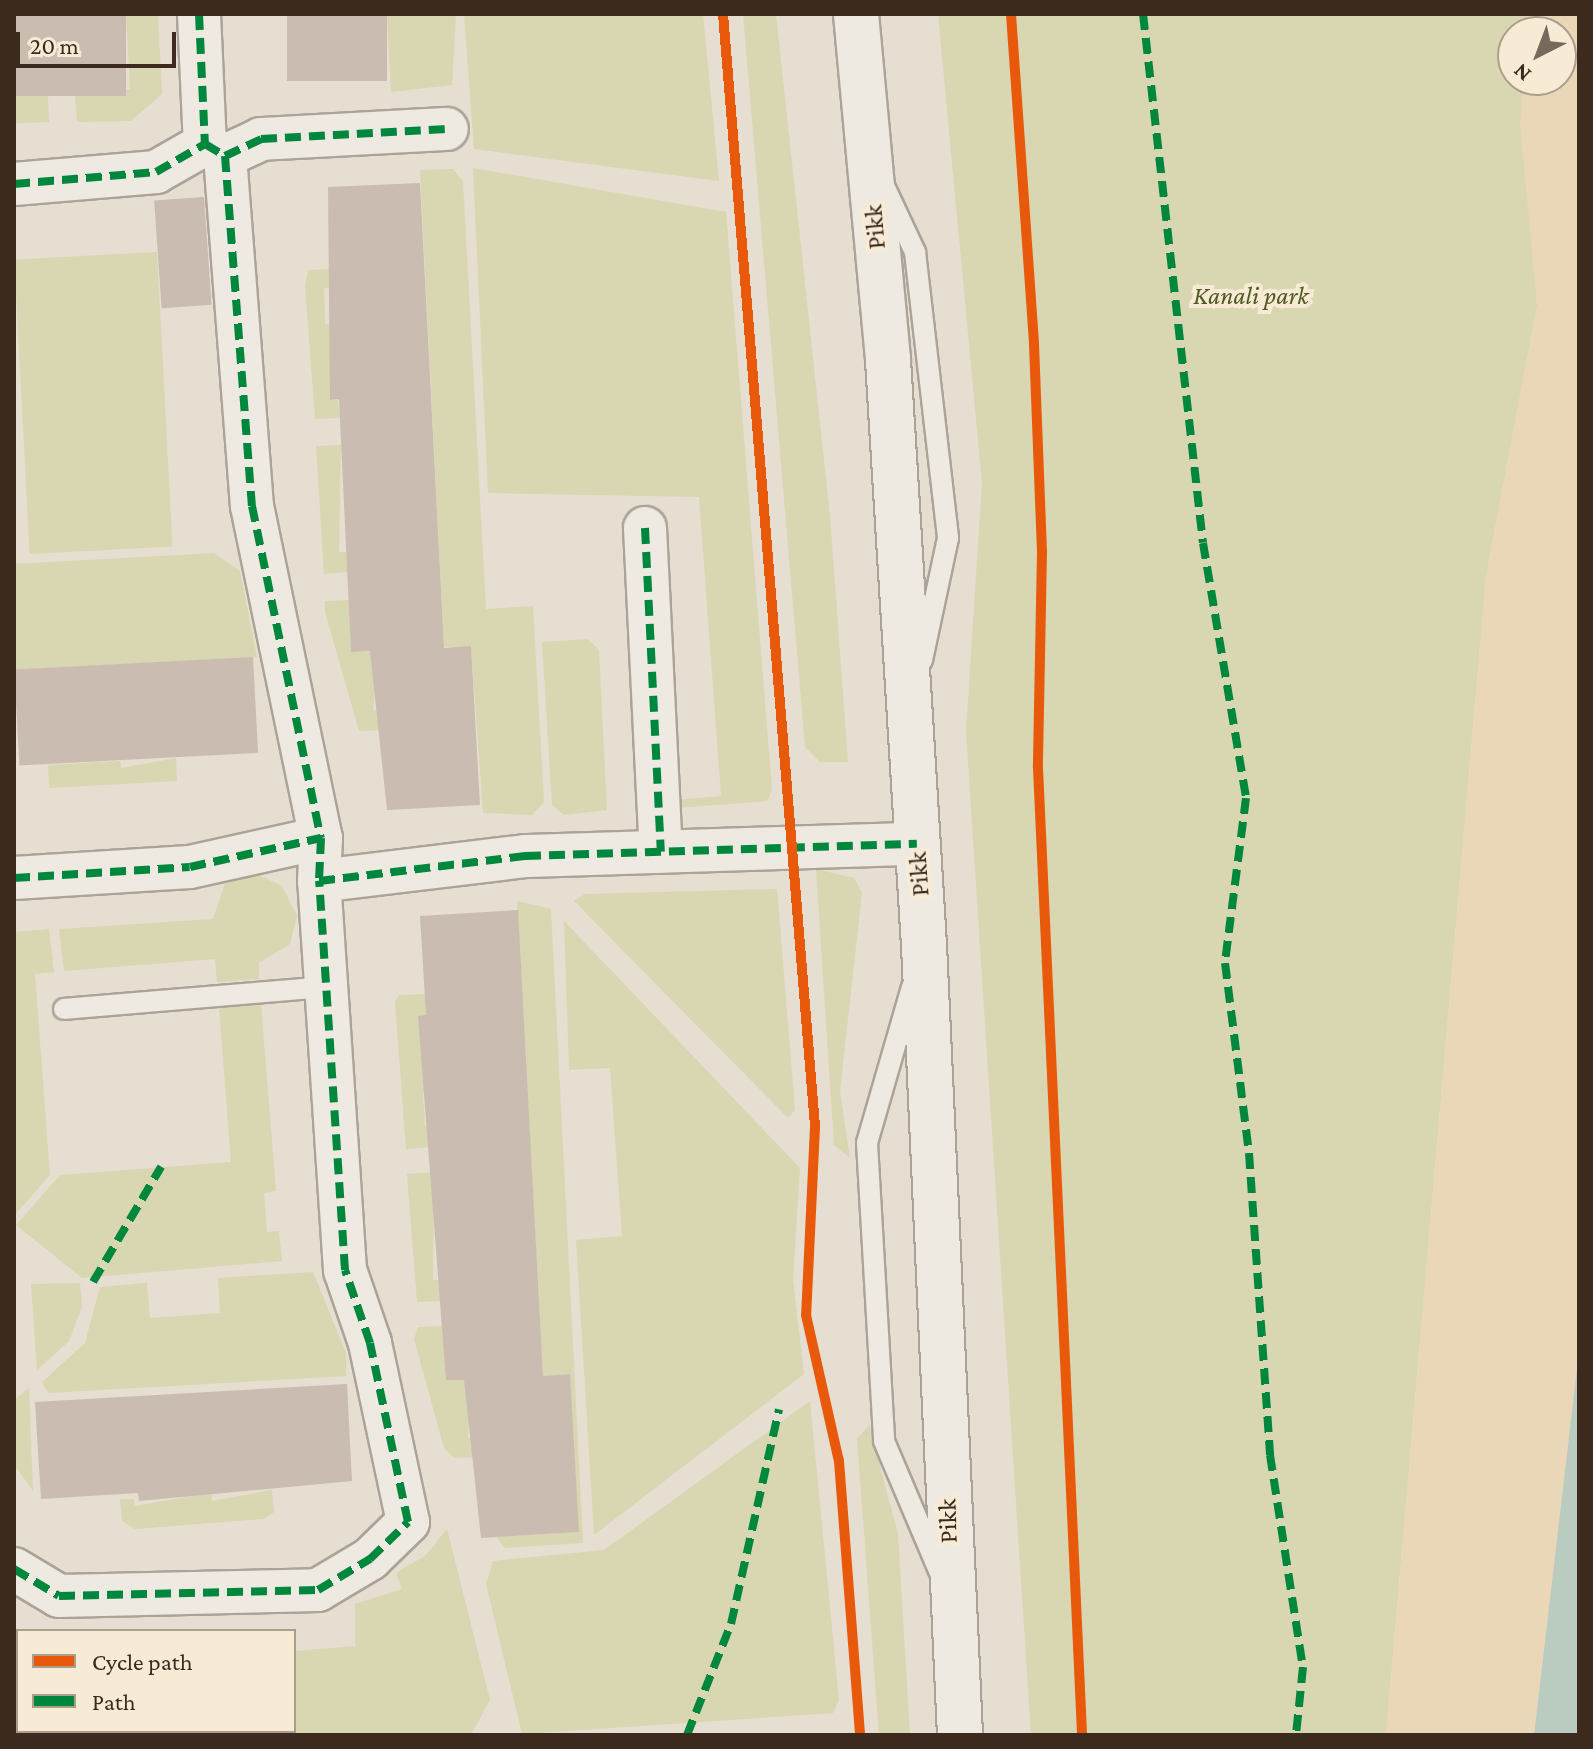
<!DOCTYPE html>
<style>
body{margin:0}
#map{position:relative;width:1593px;height:1749px;overflow:hidden;background:#e6ded0;font-family:"Crimson Pro",serif}
div>[style]{position:absolute}
.green>*{inset:0;background:#d9d6b2;transform-origin:0 0}
.sand>*{inset:0;background:#ead7b7}
.water>*{inset:0;background:#baccc0}
.building>*{inset:0;background:#cabcb0;transform-origin:0 0}
.roads{filter:drop-shadow(2px 0 #aca398) drop-shadow(-2px 0 #aca398) drop-shadow(0 2px #aca398) drop-shadow(0 -2px #aca398)}
.lane>*{height:20px;margin:-10px;padding:0 10px;transform-origin:10px;border-radius:10px;background:#eee9e1}
.street>*{height:42px;margin:-21px;padding:0 21px;transform-origin:21px;border-radius:21px;background:#eee9e1}
.secondary>*{height:44px;margin:-22px;padding:0 22px;transform-origin:22px;border-radius:22px;background:#eee9e1}
.quiet>*{height:8px;margin-top:-4px;transform-origin:0;background:repeating-linear-gradient(90deg,#00873e 0 16px,transparent 0 24px)}
.cycleway>*{height:10px;margin:-5px;padding:0 5px;transform-origin:5px;border-radius:5px;background:#e8590c}
span{translate:-50% -50%;white-space:nowrap;text-align:center;line-height:1.15;-webkit-text-stroke:8px #f7ebd6;paint-order:stroke}
.street-label{font-size:26px;color:#3c2a1f}
.park-label{font-size:26px;color:#515924;font-style:italic}
.frame{position:absolute;inset:0;border:16px solid #3c2a1f;pointer-events:none}
.legend{position:absolute;left:16px;top:1629px;width:280px;height:104px;box-sizing:border-box;background:#f7ebd6;border:2px solid #ac9e8d;margin:0;padding:10px 14px;list-style:none;font-size:24px;color:#3c2a1f}
.legend li{display:flex;align-items:center;gap:16px;height:40px}
.legend b{width:40px;border:2px solid #ac9e8d}
.north{position:absolute;left:1497px;top:16px;width:80px;height:80px;box-sizing:border-box;background:#f7ebd6;border:2px solid #ac9e8d;border-radius:50%;rotate:222deg;font-size:22px;font-weight:700;line-height:32px;text-align:center;color:#3c2a1f}
.north::after{content:'';display:block;margin:auto;width:28px;height:36px;background:#78695d;clip-path:polygon(50% 0,100% 100%,50% 72%,0 100%)}
.scale{position:absolute;left:16px;top:32px;width:160px;height:36px;box-sizing:border-box;border:4px solid #3c2a1f;border-top:0;padding-left:10px;font-size:24px;line-height:28px;white-space:nowrap;color:#3c2a1f;-webkit-text-stroke:6px #f7ebd6;paint-order:stroke}
</style>
<div id="map">
<div class="green">
<i style="clip-path:polygon(126px 14px,158px 14px,162px 94px,131px 121px,77px 122px,75px 92px,130px 89px)"></i>
<i style="clip-path:polygon(387px 14px,456px 14px,452px 85px,391px 92px)"></i>
<i style="clip-path:polygon(464px 14px,703px 14px,719px 181px,474px 149px)"></i>
<i style="clip-path:polygon(743px 14px,776px 14px,830px 516px,848px 762px,820px 762px,805px 747px)"></i>
<i style="clip-path:polygon(938px 14px,1527px 14px,1526px 32px,1513px 32px,1513px 80px,1523px 80px,1537px 306px,1486px 576px,1386px 1735px,1031px 1735px,966px 731px,982px 483px)"></i>
<i style="left:48px;top:94px;width:28px;height:34px;rotate:88deg"></i>
<i style="clip-path:polygon(473px 168px,726px 212px,772px 790px,767px 801px,677px 808px,675px 800px,721px 796px,699px 497px,488px 493px)"></i>
<i style="clip-path:polygon(453px 169px,463px 181px,486px 609px,533px 606px,544px 802px,532px 815px,483px 813px,471px 647px,444px 647px,420px 170px)"></i>
<i style="left:157px;top:252px;width:295px;height:143px;rotate:87deg"></i>
<i style="clip-path:polygon(332px 269px,333px 288px,324px 288px,325px 324px,334px 324px,330px 400px,338px 400px,340px 418px,315px 419px,305px 285px,308px 270px)"></i>
<i style="clip-path:polygon(341px 445px,339px 552px,346px 552px,348px 572px,324px 574px,316px 446px)"></i>
<i style="clip-path:polygon(214px 553px,240px 571px,257px 657px,14px 670px,14px 564px)"></i>
<i style="clip-path:polygon(349px 600px,351px 652px,379px 651px,373px 710px,382px 710px,383px 730px,359px 731px,325px 612px,325px 601px)"></i>
<i style="clip-path:polygon(588px 639px,599px 650px,607px 810px,564px 815px,552px 805px,542px 642px)"></i>
<i style="clip-path:polygon(176px 758px,177px 781px,49px 788px,48px 765px,120px 761px,121px 768px)"></i>
<i style="clip-path:polygon(816px 869px,854px 878px,862px 893px,840px 1091px,850px 1158px,834px 1145px)"></i>
<i style="clip-path:polygon(254px 873px,282px 886px,297px 916px,290px 944px,259px 963px,259px 979px,217px 982px,215px 959px,64px 971px,59px 929px,213px 919px,225px 884px)"></i>
<i style="clip-path:polygon(777px 889px,795px 1110px,788px 1118px,574px 901px,585px 894px)"></i>
<i style="clip-path:polygon(517px 901px,551px 909px,583px 1543px,505px 1548px,496px 1537px,579px 1532px,569px 1374px,543px 1376px)"></i>
<i style="clip-path:polygon(564px 921px,800px 1168px,793px 1280px,804px 1374px,594px 1535px,576px 1240px,622px 1236px,610px 1068px,569px 1070px)"></i>
<i style="clip-path:polygon(49px 929px,54px 972px,35px 974px,50px 1175px,14px 1216px,14px 932px)"></i>
<i style="clip-path:polygon(425px 994px,426px 1015px,418px 1017px,430px 1091px,423px 1092px,425px 1126px,432px 1127px,433px 1147px,406px 1149px,395px 1002px,399px 995px)"></i>
<i style="clip-path:polygon(261px 1004px,276px 1191px,264px 1193px,267px 1232px,279px 1231px,282px 1261px,82px 1278px,16px 1225px,60px 1175px,231px 1162px,219px 1007px)"></i>
<i style="clip-path:polygon(434px 1172px,433px 1280px,440px 1280px,442px 1301px,417px 1302px,407px 1174px)"></i>
<i style="clip-path:polygon(313px 1272px,346px 1353px,346px 1376px,48px 1393px,42px 1382px,85px 1343px,100px 1287px,147px 1283px,150px 1318px,220px 1313px,218px 1278px)"></i>
<i style="clip-path:polygon(80px 1283px,82px 1307px,69px 1341px,37px 1370px,31px 1284px)"></i>
<i style="clip-path:polygon(443px 1326px,446px 1380px,472px 1379px,468px 1438px,475px 1438px,476px 1457px,454px 1458px,444px 1448px,414px 1339px,418px 1327px)"></i>
<i style="clip-path:polygon(29px 1388px,33px 1491px,14px 1464px,14px 1400px)"></i>
<i style="clip-path:polygon(810px 1401px,839px 1700px,833px 1713px,522px 1734px,486px 1584px,493px 1561px,604px 1550px)"></i>
<i style="clip-path:polygon(869px 1425px,898px 1534px,910px 1735px,879px 1735px,857px 1439px)"></i>
<i style="clip-path:polygon(272px 1490px,274px 1512px,264px 1519px,135px 1529px,122px 1521px,120px 1499px,134px 1499px,135px 1506px,211px 1493px,212px 1501px)"></i>
<i style="clip-path:polygon(447px 1529px,490px 1700px,471px 1735px,165px 1731px,294px 1731px,294px 1651px,355px 1646px,355px 1604px,402px 1589px,396px 1573px,425px 1556px)"></i>
</div>
<div class="sand">
<i style="clip-path:polygon(1528px 14px,1579px 14px,1578px 1360px,1534px 1735px,1386px 1735px,1486px 576px,1537px 306px,1520px 123px,1523px 80px,1561px 80px,1561px 32px,1526px 32px)"></i>
</div>
<div class="water">
<i style="clip-path:polygon(1579px 614px,1579px 1735px,1534px 1735px,1578px 1360px)"></i>
</div>
<div class="building">
<i style="left:14px;top:14px;width:112px;height:82px"></i>
<i style="left:287px;top:14px;width:100px;height:67px"></i>
<i style="clip-path:polygon(420px 183px,444px 648px,471px 646px,480px 805px,387px 810px,370px 651px,351px 652px,339px 399px,330px 400px,328px 187px)"></i>
<i style="left:204px;top:197px;width:108px;height:50px;rotate:86deg"></i>
<i style="left:253px;top:657px;width:96px;height:239px;rotate:87deg"></i>
<i style="clip-path:polygon(518px 910px,543px 1376px,570px 1374px,579px 1532px,481px 1538px,464px 1380px,446px 1380px,418px 1016px,426px 1015px,420px 916px)"></i>
<i style="clip-path:polygon(347px 1384px,352px 1481px,139px 1501px,138px 1493px,41px 1499px,35px 1402px)"></i>
</div>
<div class="roads">
<div class="lane">
<i style="left:885px;top:188px;width:71px;rotate:64.9deg"></i>
<i style="left:915px;top:252px;width:288px;rotate:83.4deg"></i>
<i style="left:948px;top:538px;width:125px;rotate:102deg"></i>
<i style="left:912px;top:987px;width:162px;rotate:106.1deg"></i>
<i style="left:867px;top:1143px;width:298px;rotate:86.7deg"></i>
<i style="left:884px;top:1441px;width:143px;rotate:67deg"></i>
<i style="left:64px;top:1009px;width:263px;rotate:-4.8deg"></i>
</div>
<div class="street">
<i style="left:199px;top:14px;width:130px;rotate:87.4deg"></i>
<i style="left:225px;top:156px;width:351px;rotate:85.6deg"></i>
<i style="left:252px;top:506px;width:339px;rotate:78.3deg"></i>
<i style="left:321px;top:838px;width:43px;rotate:92.7deg"></i>
<i style="left:319px;top:881px;width:208px;rotate:-6.9deg"></i>
<i style="left:525px;top:856px;width:392px;rotate:-1.8deg"></i>
<i style="left:225px;top:156px;width:40px;rotate:-25deg"></i>
<i style="left:261px;top:139px;width:186px;rotate:-3.1deg"></i>
<i style="left:14px;top:184px;width:143px;rotate:-4.8deg"></i>
<i style="left:156px;top:172px;width:56px;rotate:-29.7deg"></i>
<i style="left:205px;top:144px;width:23px;rotate:31deg"></i>
<i style="left:645px;top:528px;width:324px;rotate:87.2deg"></i>
<i style="left:14px;top:878px;width:176px;rotate:-3.6deg"></i>
<i style="left:190px;top:867px;width:134px;rotate:-12.5deg"></i>
<i style="left:14px;top:1569px;width:52px;rotate:31deg"></i>
<i style="left:59px;top:1596px;width:259px;rotate:-1.3deg"></i>
<i style="left:318px;top:1590px;width:61px;rotate:-30.8deg"></i>
<i style="left:370px;top:1559px;width:53px;rotate:-44.2deg"></i>
<i style="left:408px;top:1522px;width:183px;rotate:-102deg"></i>
<i style="left:370px;top:1343px;width:77px;rotate:-108.9deg"></i>
<i style="left:345px;top:1270px;width:390px;rotate:-93.8deg"></i>
</div>
<div class="secondary">
<i style="left:856px;top:14px;width:347px;rotate:84.7deg"></i>
<i style="left:888px;top:360px;width:586px;rotate:86.48deg"></i>
<i style="left:924px;top:945px;width:791px;rotate:87.39deg"></i>
</div>
</div>
<div class="quiet">
<i style="left:199px;top:14px;width:130px;rotate:87.4deg"></i>
<i style="left:1143px;top:14px;width:532px;rotate:83.53deg"></i>
<i style="left:1203px;top:543px;width:259px;rotate:80.4deg"></i>
<i style="left:1246px;top:798px;width:166px;rotate:97.3deg"></i>
<i style="left:1225px;top:963px;width:192px;rotate:82.8deg"></i>
<i style="left:1249px;top:1153px;width:303px;rotate:86deg"></i>
<i style="left:1270px;top:1455px;width:215px;rotate:81.2deg"></i>
<i style="left:1303px;top:1667px;width:68px;rotate:95.9deg"></i>
<i style="left:225px;top:156px;width:351px;rotate:85.6deg"></i>
<i style="left:252px;top:506px;width:339px;rotate:78.3deg"></i>
<i style="left:321px;top:838px;width:43px;rotate:92.7deg"></i>
<i style="left:319px;top:881px;width:208px;rotate:-6.9deg"></i>
<i style="left:525px;top:856px;width:392px;rotate:-1.8deg"></i>
<i style="left:225px;top:156px;width:40px;rotate:-25deg"></i>
<i style="left:261px;top:139px;width:186px;rotate:-3.1deg"></i>
<i style="left:14px;top:184px;width:143px;rotate:-4.8deg"></i>
<i style="left:156px;top:172px;width:56px;rotate:-29.7deg"></i>
<i style="left:205px;top:144px;width:23px;rotate:31deg"></i>
<i style="left:645px;top:528px;width:324px;rotate:87.2deg"></i>
<i style="left:14px;top:878px;width:176px;rotate:-3.6deg"></i>
<i style="left:190px;top:867px;width:134px;rotate:-12.5deg"></i>
<i style="left:93px;top:1282px;width:134px;rotate:-59.4deg"></i>
<i style="left:14px;top:1569px;width:52px;rotate:31deg"></i>
<i style="left:59px;top:1596px;width:259px;rotate:-1.3deg"></i>
<i style="left:318px;top:1590px;width:61px;rotate:-30.8deg"></i>
<i style="left:370px;top:1559px;width:53px;rotate:-44.2deg"></i>
<i style="left:408px;top:1522px;width:183px;rotate:-102deg"></i>
<i style="left:370px;top:1343px;width:77px;rotate:-108.9deg"></i>
<i style="left:345px;top:1270px;width:390px;rotate:-93.8deg"></i>
<i style="left:687px;top:1735px;width:119px;rotate:-68.4deg"></i>
<i style="left:731px;top:1624px;width:220px;rotate:-77.4deg"></i>
</div>
<div class="cycleway">
<i style="left:723px;top:14px;width:1117px;rotate:85.27deg"></i>
<i style="left:815px;top:1127px;width:188px;rotate:92.7deg"></i>
<i style="left:806px;top:1315px;width:150px;rotate:77.3deg"></i>
<i style="left:839px;top:1461px;width:275px;rotate:85.6deg"></i>
<i style="left:1011px;top:14px;width:331px;rotate:86deg"></i>
<i style="left:1034px;top:344px;width:208px;rotate:87.8deg"></i>
<i style="left:1042px;top:552px;width:216px;rotate:91.1deg"></i>
<i style="left:1038px;top:768px;width:968px;rotate:87.39deg"></i>
</div>
<div class="street-label">
<span style="left:875px;top:227px;rotate:-95deg">Pikk</span>
<span style="left:919px;top:874px;rotate:-94deg">Pikk</span>
<span style="left:948px;top:1521px;rotate:-92deg">Pikk</span>
</div>
<div class="park-label">
<span style="left:1251px;top:296px">Kanali park</span>
</div>
<div class="frame"></div>
<ul class="legend">
<li><b style="height:10px;background:#e8590c"></b>Cycle path</li>
<li><b style="height:10px;background:#00873e"></b>Path</li>
</ul>
<div class="north">N</div>
<div class="scale">20 m</div>
</div>
